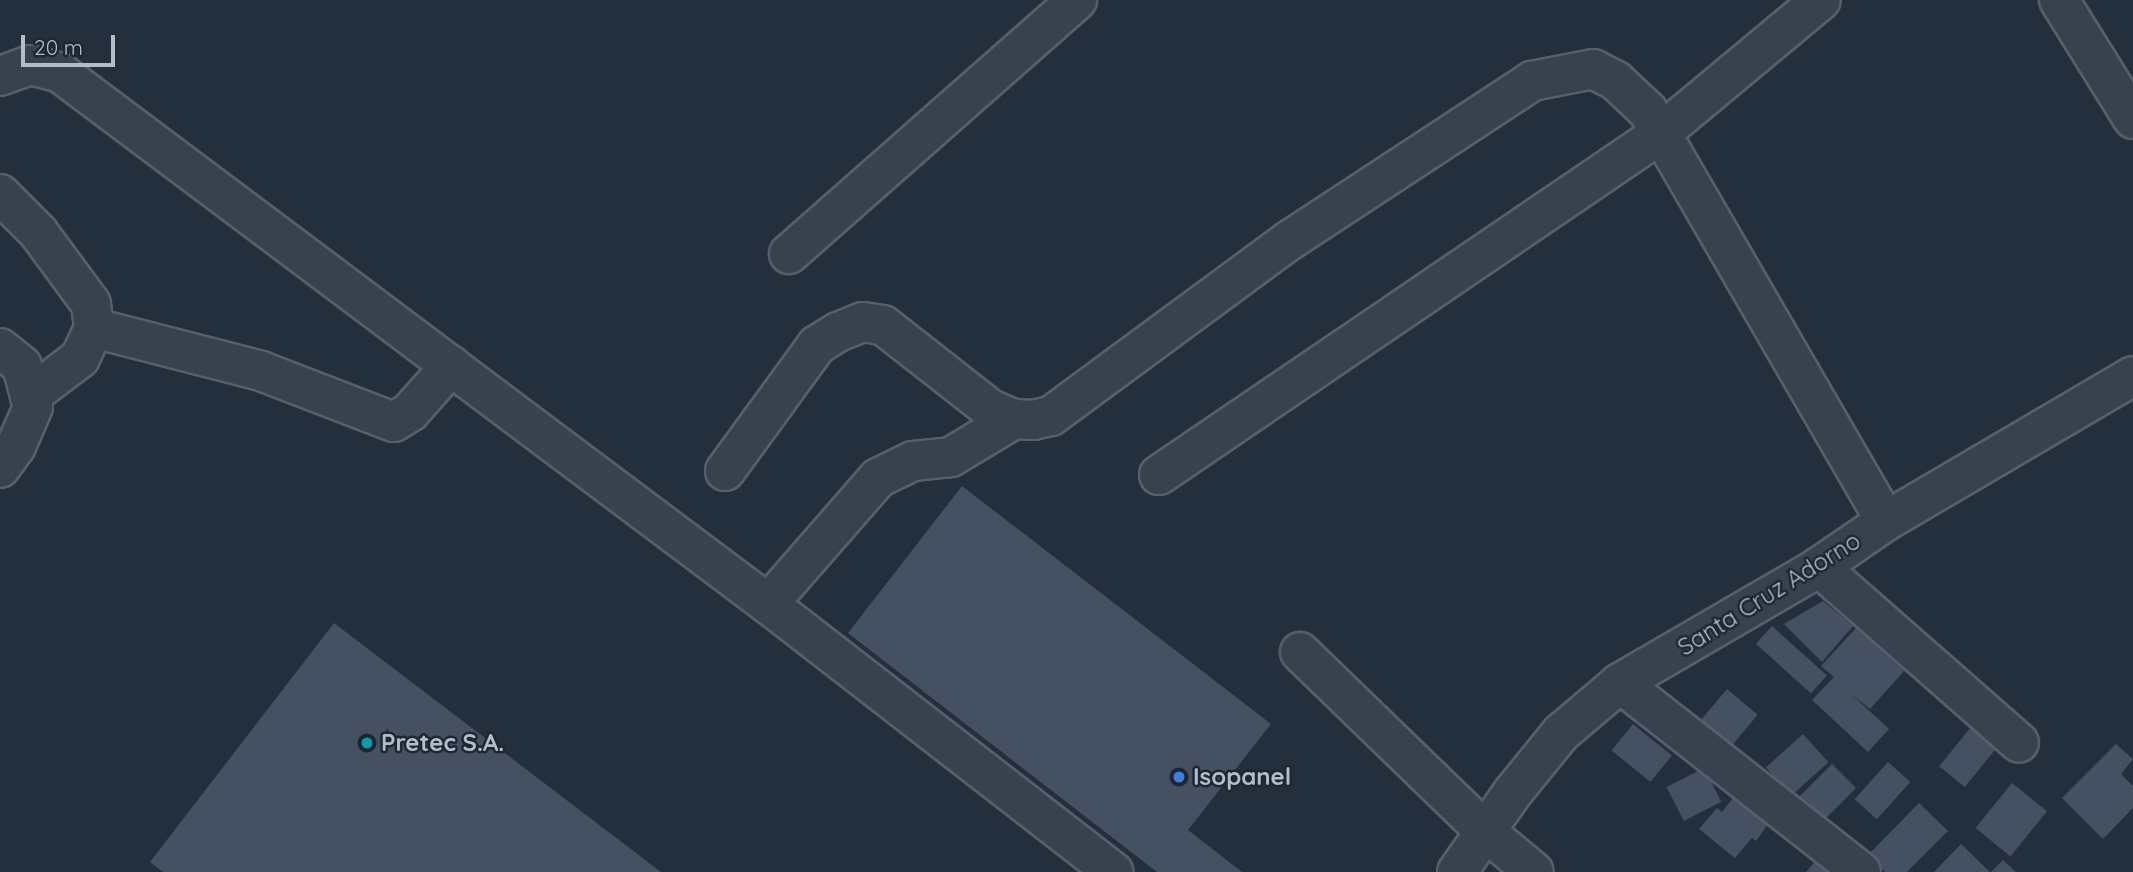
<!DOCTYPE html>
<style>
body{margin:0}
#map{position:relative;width:2133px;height:872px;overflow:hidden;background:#242f3e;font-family:Quicksand,sans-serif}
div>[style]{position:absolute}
.building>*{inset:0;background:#455162;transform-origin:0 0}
.roads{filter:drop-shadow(2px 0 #565f6c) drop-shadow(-2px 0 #565f6c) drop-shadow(0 2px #565f6c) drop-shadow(0 -2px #565f6c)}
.minor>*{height:38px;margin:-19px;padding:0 19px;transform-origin:19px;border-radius:19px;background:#38414e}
.dots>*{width:19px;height:19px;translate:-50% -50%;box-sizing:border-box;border:4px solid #1d2633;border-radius:50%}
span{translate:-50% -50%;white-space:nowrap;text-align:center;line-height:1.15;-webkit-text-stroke:5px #1d2633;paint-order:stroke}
.street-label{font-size:24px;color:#b4bcc9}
.poi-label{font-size:24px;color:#b4bcc9;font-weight:700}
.left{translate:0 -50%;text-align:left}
.scale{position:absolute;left:21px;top:35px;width:94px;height:32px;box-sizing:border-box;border:4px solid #b4bcc9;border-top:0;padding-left:9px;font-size:21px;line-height:24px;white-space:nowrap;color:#b4bcc9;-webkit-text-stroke:5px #1d2633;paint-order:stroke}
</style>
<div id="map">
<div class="building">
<i style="clip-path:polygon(962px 486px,1271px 724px,1188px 830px,1242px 872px,1157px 872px,848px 633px)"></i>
<i style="clip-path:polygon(1823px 601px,1853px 626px,1822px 662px,1784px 624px)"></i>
<i style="clip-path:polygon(334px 623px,661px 872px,163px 872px,150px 862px)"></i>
<i style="left:1772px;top:626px;width:74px;height:24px;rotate:42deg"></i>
<i style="clip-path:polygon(1856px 628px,1904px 671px,1870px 709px,1850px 693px,1889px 729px,1868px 752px,1812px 700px,1834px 677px,1821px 666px)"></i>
<i style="left:1727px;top:689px;width:40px;height:45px;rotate:40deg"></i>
<i style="left:1975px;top:722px;width:33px;height:57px;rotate:39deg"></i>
<i style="left:1633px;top:724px;width:50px;height:34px;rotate:39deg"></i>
<i style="left:1803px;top:734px;width:38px;height:50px;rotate:48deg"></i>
<i style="clip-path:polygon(2116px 744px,2133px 759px,2121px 774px,2133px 786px,2133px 808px,2103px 839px,2062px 798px)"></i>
<i style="left:1888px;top:762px;width:30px;height:50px;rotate:42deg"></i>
<i style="left:1832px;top:764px;width:34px;height:48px;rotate:45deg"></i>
<i style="left:1704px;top:768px;width:38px;height:42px;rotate:63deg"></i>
<i style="left:2012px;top:783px;width:45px;height:58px;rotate:39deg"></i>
<i style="clip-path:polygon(1733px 798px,1768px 824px,1756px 841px,1752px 838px,1735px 858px,1699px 829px,1717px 808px,1722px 812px)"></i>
<i style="clip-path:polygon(1919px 803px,1948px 831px,1907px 872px,1885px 872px,1868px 855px)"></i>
<i style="clip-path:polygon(1961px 844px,1990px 872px,1934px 872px)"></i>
<i style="clip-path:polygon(1818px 858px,1835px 872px,1806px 872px)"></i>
<i style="clip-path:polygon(2003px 860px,2016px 872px,1991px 872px)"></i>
</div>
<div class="roads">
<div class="minor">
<i style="left:2059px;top:0;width:140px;rotate:58.1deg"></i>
<i style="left:0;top:76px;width:32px;rotate:-20deg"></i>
<i style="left:30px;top:65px;width:30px;rotate:14deg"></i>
<i style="left:59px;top:72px;width:886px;rotate:36.88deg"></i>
<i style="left:768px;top:604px;width:437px;rotate:37.8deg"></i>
<i style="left:0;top:194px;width:54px;rotate:45deg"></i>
<i style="left:38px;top:232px;width:89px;rotate:53.6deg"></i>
<i style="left:91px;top:304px;width:24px;rotate:83deg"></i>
<i style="left:94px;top:328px;width:33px;rotate:115deg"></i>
<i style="left:80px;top:358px;width:63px;rotate:142.8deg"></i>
<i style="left:789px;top:254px;width:384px;rotate:-41.4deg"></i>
<i style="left:94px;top:328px;width:172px;rotate:14.4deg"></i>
<i style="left:261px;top:371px;width:142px;rotate:21deg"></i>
<i style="left:394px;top:422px;width:19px;rotate:-32deg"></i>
<i style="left:410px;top:412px;width:62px;rotate:-48.3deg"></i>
<i style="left:0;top:348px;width:28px;rotate:39deg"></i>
<i style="left:22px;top:366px;width:42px;rotate:75deg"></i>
<i style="left:33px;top:407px;width:43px;rotate:113.6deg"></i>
<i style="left:16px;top:446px;width:27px;rotate:126deg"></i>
<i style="left:725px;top:471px;width:156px;rotate:-53.9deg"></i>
<i style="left:817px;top:345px;width:25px;rotate:-32deg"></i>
<i style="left:838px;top:332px;width:27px;rotate:-22deg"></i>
<i style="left:863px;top:322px;width:20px;rotate:9deg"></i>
<i style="left:883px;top:325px;width:136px;rotate:38.1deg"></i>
<i style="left:990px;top:409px;width:26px;rotate:23deg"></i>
<i style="left:1014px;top:419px;width:19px;rotate:3deg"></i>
<i style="left:1033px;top:420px;width:18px;rotate:-13deg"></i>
<i style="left:1051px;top:416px;width:297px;rotate:-36.4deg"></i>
<i style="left:1290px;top:240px;width:290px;rotate:-33.3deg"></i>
<i style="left:1532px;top:81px;width:62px;rotate:-11.1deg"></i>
<i style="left:1593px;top:69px;width:25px;rotate:27deg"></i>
<i style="left:1615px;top:80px;width:45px;rotate:43.2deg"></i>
<i style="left:1648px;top:111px;width:474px;rotate:59.9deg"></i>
<i style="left:1159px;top:475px;width:606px;rotate:-34.24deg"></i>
<i style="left:1660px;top:134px;width:209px;rotate:-39.8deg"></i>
<i style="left:1819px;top:567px;width:266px;rotate:41.3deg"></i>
<i style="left:768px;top:604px;width:167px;rotate:-48.9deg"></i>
<i style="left:878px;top:478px;width:39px;rotate:-26deg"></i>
<i style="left:913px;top:461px;width:38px;rotate:-6deg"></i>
<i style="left:951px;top:457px;width:74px;rotate:-31.1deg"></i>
<i style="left:1300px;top:652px;width:259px;rotate:44.1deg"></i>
<i style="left:1486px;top:832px;width:62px;rotate:39.8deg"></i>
<i style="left:1620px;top:683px;width:306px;rotate:38.1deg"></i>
<i style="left:1457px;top:872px;width:98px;rotate:-55deg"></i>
<i style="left:1513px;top:792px;width:76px;rotate:-50.9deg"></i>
<i style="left:1561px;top:733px;width:77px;rotate:-40.3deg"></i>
<i style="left:1620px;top:683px;width:230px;rotate:-30.2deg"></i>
<i style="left:1819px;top:567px;width:81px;rotate:-34.5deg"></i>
<i style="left:1886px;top:521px;width:286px;rotate:-30.4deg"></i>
</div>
</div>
<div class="dots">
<i style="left:367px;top:743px;background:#0f9aa8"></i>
<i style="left:1179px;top:777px;background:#3f7fe0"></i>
</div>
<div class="street-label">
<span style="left:1769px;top:594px;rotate:-32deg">Santa Cruz Adorno</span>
</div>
<div class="poi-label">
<span class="left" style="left:381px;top:743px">Pretec S.A.</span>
<span class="left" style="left:1193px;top:777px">Isopanel</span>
</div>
<div class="scale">20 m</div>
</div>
